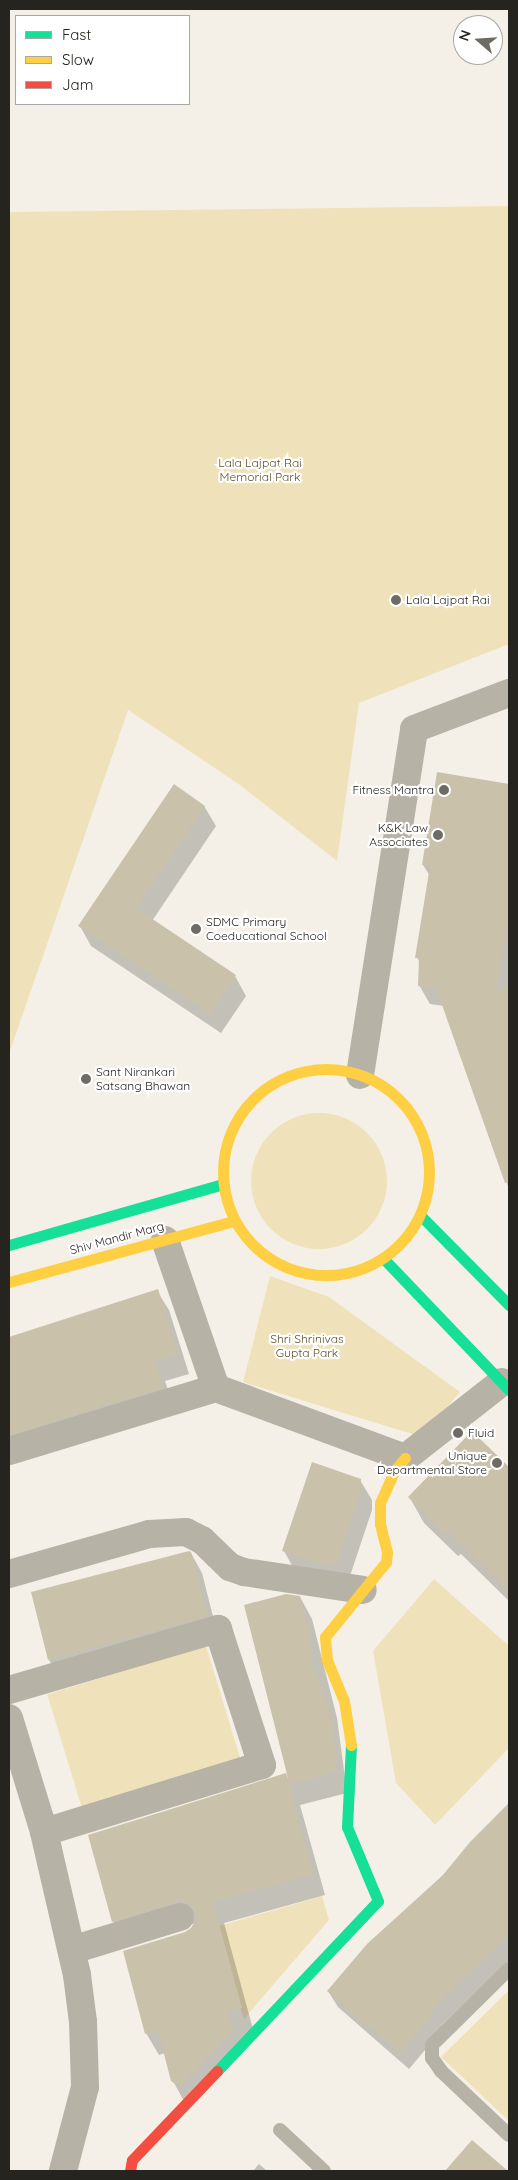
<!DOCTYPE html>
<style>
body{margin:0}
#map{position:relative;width:518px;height:2180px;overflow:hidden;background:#f4f0e7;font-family:Quicksand,sans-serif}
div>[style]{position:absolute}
.green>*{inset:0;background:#efe2ba;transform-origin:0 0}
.round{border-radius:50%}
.shadow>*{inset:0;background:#0003}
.building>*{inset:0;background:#c9c1aa}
.lane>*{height:14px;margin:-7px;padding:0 7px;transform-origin:7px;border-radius:7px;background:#b6b2a6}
.street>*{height:28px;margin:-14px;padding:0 14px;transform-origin:14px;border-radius:14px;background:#b6b2a6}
.fast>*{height:11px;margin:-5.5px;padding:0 5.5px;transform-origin:5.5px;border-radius:5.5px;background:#16e098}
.slow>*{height:11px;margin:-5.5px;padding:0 5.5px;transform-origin:5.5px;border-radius:5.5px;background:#ffcf43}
.slow>.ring{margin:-5.5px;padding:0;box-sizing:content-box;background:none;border:11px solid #ffcf43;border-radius:50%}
.jam>*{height:11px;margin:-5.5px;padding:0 5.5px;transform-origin:5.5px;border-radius:5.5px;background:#f24e42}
.dots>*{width:14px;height:14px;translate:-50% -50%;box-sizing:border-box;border:2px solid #fff;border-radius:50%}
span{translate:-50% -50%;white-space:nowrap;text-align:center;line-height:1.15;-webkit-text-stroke:4.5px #fff;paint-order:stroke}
.park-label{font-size:12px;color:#5d5027}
.poi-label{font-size:12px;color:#26241e}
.left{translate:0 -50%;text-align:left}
.right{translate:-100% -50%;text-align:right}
.street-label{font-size:12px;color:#26241e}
.frame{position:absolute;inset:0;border:10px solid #26241e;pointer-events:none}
.legend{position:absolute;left:15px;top:15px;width:175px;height:90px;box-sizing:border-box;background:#fff;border:1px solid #a8a7a5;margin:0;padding:6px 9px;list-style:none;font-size:15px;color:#26241e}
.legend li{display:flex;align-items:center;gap:10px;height:25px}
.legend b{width:25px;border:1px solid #a8a7a5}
.north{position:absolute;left:453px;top:15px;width:50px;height:50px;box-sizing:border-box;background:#fff;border:1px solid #a8a7a5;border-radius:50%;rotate:289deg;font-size:14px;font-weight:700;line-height:20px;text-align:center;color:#26241e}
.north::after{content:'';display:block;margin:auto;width:18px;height:22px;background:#6e6b64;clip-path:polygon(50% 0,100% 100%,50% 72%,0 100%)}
</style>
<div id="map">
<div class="green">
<i style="clip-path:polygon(509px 206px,509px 644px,359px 703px,337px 861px,240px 785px,128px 710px,9px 1054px,9px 212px)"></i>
<i class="round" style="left:251px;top:1113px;width:136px;height:136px"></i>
<i style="clip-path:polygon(270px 1276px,329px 1297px,460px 1392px,422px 1437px,243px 1382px)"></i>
<i style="clip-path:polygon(434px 1579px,509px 1646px,509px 1748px,435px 1825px,396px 1783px,373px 1651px)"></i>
<i style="left:206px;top:1646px;width:121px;height:166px;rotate:73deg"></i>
<i style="clip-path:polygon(322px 1896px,329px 1920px,244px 2019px,216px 1927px)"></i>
<i style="clip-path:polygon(509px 1990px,509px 2121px,441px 2057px)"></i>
</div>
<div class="shadow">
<i style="clip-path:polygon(438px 774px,509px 785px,509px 1189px,444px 1006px,430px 1004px,419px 985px,420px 963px,417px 957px,430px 876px,423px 865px)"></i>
<i style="clip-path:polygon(204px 806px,216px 826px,152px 921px,235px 976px,246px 996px,221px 1033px,91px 946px,80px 926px)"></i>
<i style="clip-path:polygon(157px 1291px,169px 1310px,189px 1374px,165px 1381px,174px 1408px,9px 1462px,9px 1338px)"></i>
<i style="clip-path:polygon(472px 1433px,509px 1469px,509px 1601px,461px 1554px,458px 1556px,424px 1523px,410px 1498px)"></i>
<i style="clip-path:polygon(360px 1480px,372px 1500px,372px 1510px,347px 1585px,295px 1571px,284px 1551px)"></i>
<i style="clip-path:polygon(191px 1553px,202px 1573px,218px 1636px,61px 1680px,49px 1660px)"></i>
<i style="clip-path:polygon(300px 1597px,312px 1619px,337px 1718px,347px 1793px,300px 1805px,325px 1895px,224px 1923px,253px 2029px,185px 2103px,173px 2081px,165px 2053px,159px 2055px,146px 2033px,186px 1933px,192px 1929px,196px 1923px,125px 1942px,113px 1921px,286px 1774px,288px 1779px)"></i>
<i style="clip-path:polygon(509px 1803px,509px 1961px,441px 2026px,442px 2030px,409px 2069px,338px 2007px,328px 1991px,425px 1896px,471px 1843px)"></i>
<i style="clip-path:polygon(472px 2142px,506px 2171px,446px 2171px)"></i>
<i style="clip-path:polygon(259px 2164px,267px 2171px,253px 2171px)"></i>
</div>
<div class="building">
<i style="clip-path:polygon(437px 772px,509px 784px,509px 912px,496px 992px,509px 986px,509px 1182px,505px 1183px,436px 988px,418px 986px,419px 958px,415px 958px,430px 866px,422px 865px)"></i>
<i style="clip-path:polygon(174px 784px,205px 806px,136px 908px,236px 975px,210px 1014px,78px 926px)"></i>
<i style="clip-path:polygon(158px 1289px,179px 1354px,155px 1361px,163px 1388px,9px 1435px,9px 1337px)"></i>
<i style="clip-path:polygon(472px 1431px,509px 1467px,509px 1591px,446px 1529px,443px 1532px,408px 1497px)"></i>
<i style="clip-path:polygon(312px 1462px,361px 1479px,361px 1490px,336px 1565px,325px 1565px,282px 1551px)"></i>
<i style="clip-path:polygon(189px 1551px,191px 1552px,208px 1616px,48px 1660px,31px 1592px)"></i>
<i style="clip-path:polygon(286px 1594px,300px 1596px,310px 1636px,312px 1666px,325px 1696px,332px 1724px,335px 1745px,335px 1772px,289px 1784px,313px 1874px,213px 1902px,242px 2008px,227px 2011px,233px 2031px,180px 2087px,171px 2081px,158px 2031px,145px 2034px,123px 1951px,185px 1932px,191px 1928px,195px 1921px,195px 1912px,190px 1905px,183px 1902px,176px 1902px,112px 1922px,88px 1835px,286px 1773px,289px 1782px,244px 1605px)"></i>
<i style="clip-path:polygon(509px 1803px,509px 1935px,431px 2010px,434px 2013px,400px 2053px,327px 1991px,367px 1944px,443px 1875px,470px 1842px)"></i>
<i style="clip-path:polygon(472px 2140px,508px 2171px,445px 2171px)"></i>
</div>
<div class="lane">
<i style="left:509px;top:1969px;width:108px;rotate:135.4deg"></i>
<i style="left:432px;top:2045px;width:13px;rotate:90deg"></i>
<i style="left:432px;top:2058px;width:16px;rotate:55deg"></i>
<i style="left:441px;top:2071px;width:93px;rotate:43.3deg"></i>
<i style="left:280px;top:2130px;width:60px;rotate:43deg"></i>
</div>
<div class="street">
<i style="left:360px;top:1075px;width:350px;rotate:-81.1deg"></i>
<i style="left:414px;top:729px;width:102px;rotate:-20.8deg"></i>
<i style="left:165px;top:1240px;width:157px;rotate:71deg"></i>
<i style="left:9px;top:1451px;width:216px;rotate:-16.9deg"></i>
<i style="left:216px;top:1388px;width:202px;rotate:20.3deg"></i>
<i style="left:405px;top:1458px;width:123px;rotate:-38.1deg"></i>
<i style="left:9px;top:1574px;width:146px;rotate:-15.9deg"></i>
<i style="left:149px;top:1534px;width:37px;rotate:-3deg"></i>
<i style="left:186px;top:1532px;width:18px;rotate:27deg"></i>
<i style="left:202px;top:1540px;width:39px;rotate:44deg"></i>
<i style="left:230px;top:1567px;width:15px;rotate:20deg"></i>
<i style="left:244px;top:1572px;width:120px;rotate:8.6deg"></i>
<i style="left:9px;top:1690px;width:218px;rotate:-16.3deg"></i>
<i style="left:218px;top:1629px;width:143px;rotate:72.1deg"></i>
<i style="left:262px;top:1765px;width:228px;rotate:162.9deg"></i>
<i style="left:9px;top:1718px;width:119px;rotate:72.9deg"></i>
<i style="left:44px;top:1832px;width:147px;rotate:77deg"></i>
<i style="left:77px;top:1975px;width:47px;rotate:82.7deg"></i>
<i style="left:83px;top:2022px;width:65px;rotate:88.2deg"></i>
<i style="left:85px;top:2087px;width:87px;rotate:104.7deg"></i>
<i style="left:72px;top:1950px;width:113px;rotate:-17deg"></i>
</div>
<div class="fast">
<i style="left:420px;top:1215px;width:127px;rotate:45.3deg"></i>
<i style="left:9px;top:1245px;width:223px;rotate:-15.9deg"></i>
<i style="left:383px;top:1258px;width:182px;rotate:46.3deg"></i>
<i style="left:217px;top:2071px;width:234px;rotate:-46.6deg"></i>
<i style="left:378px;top:1901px;width:80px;rotate:-112.7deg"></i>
<i style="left:347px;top:1827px;width:82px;rotate:-87.2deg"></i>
</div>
<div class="slow">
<i class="ring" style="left:223px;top:1069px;width:195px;height:195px"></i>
<i style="left:9px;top:1282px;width:232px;rotate:-15.2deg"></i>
<i style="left:351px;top:1745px;width:45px;rotate:-99deg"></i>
<i style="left:344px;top:1701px;width:44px;rotate:-112.5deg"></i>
<i style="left:327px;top:1660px;width:23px;rotate:-95deg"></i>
<i style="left:325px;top:1637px;width:97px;rotate:-50.9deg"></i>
<i style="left:386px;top:1562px;width:10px;rotate:-84deg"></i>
<i style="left:387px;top:1552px;width:29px;rotate:-104deg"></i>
<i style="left:380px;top:1524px;width:21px;rotate:-90deg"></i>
<i style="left:380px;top:1503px;width:35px;rotate:-66deg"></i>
<i style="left:394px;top:1471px;width:17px;rotate:-50deg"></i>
</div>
<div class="jam">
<i style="left:130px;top:2171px;width:11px;rotate:-80deg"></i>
<i style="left:132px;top:2160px;width:123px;rotate:-46.3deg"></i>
</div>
<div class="dots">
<i style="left:396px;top:600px;background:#6e6b64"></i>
<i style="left:444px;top:790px;background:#6e6b64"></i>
<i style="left:438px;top:835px;background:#6e6b64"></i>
<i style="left:196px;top:929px;background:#6e6b64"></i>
<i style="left:86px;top:1079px;background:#6e6b64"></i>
<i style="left:458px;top:1433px;background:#6e6b64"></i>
<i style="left:497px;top:1463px;background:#6e6b64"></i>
</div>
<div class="park-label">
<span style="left:260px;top:470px">Lala Lajpat Rai<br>Memorial Park</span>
<span style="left:307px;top:1346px">Shri Shrinivas<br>Gupta Park</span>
</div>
<div class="poi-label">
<span class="left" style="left:406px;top:600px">Lala Lajpat Rai</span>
<span class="right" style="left:434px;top:790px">Fitness Mantra</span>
<span class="right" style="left:428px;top:835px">K&amp;K Law<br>Associates</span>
<span class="left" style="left:206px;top:929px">SDMC Primary<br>Coeducational School</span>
<span class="left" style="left:96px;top:1079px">Sant Nirankari<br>Satsang Bhawan</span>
<span class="left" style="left:468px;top:1433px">Fluid</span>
<span class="right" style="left:487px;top:1463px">Unique<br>Departmental Store</span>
</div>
<div class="street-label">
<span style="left:117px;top:1238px;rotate:-15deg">Shiv Mandir Marg</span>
</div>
<div class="frame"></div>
<ul class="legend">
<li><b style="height:6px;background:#16e098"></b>Fast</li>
<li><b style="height:6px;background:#ffcf43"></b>Slow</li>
<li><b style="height:6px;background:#f24e42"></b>Jam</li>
</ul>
<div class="north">N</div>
</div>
